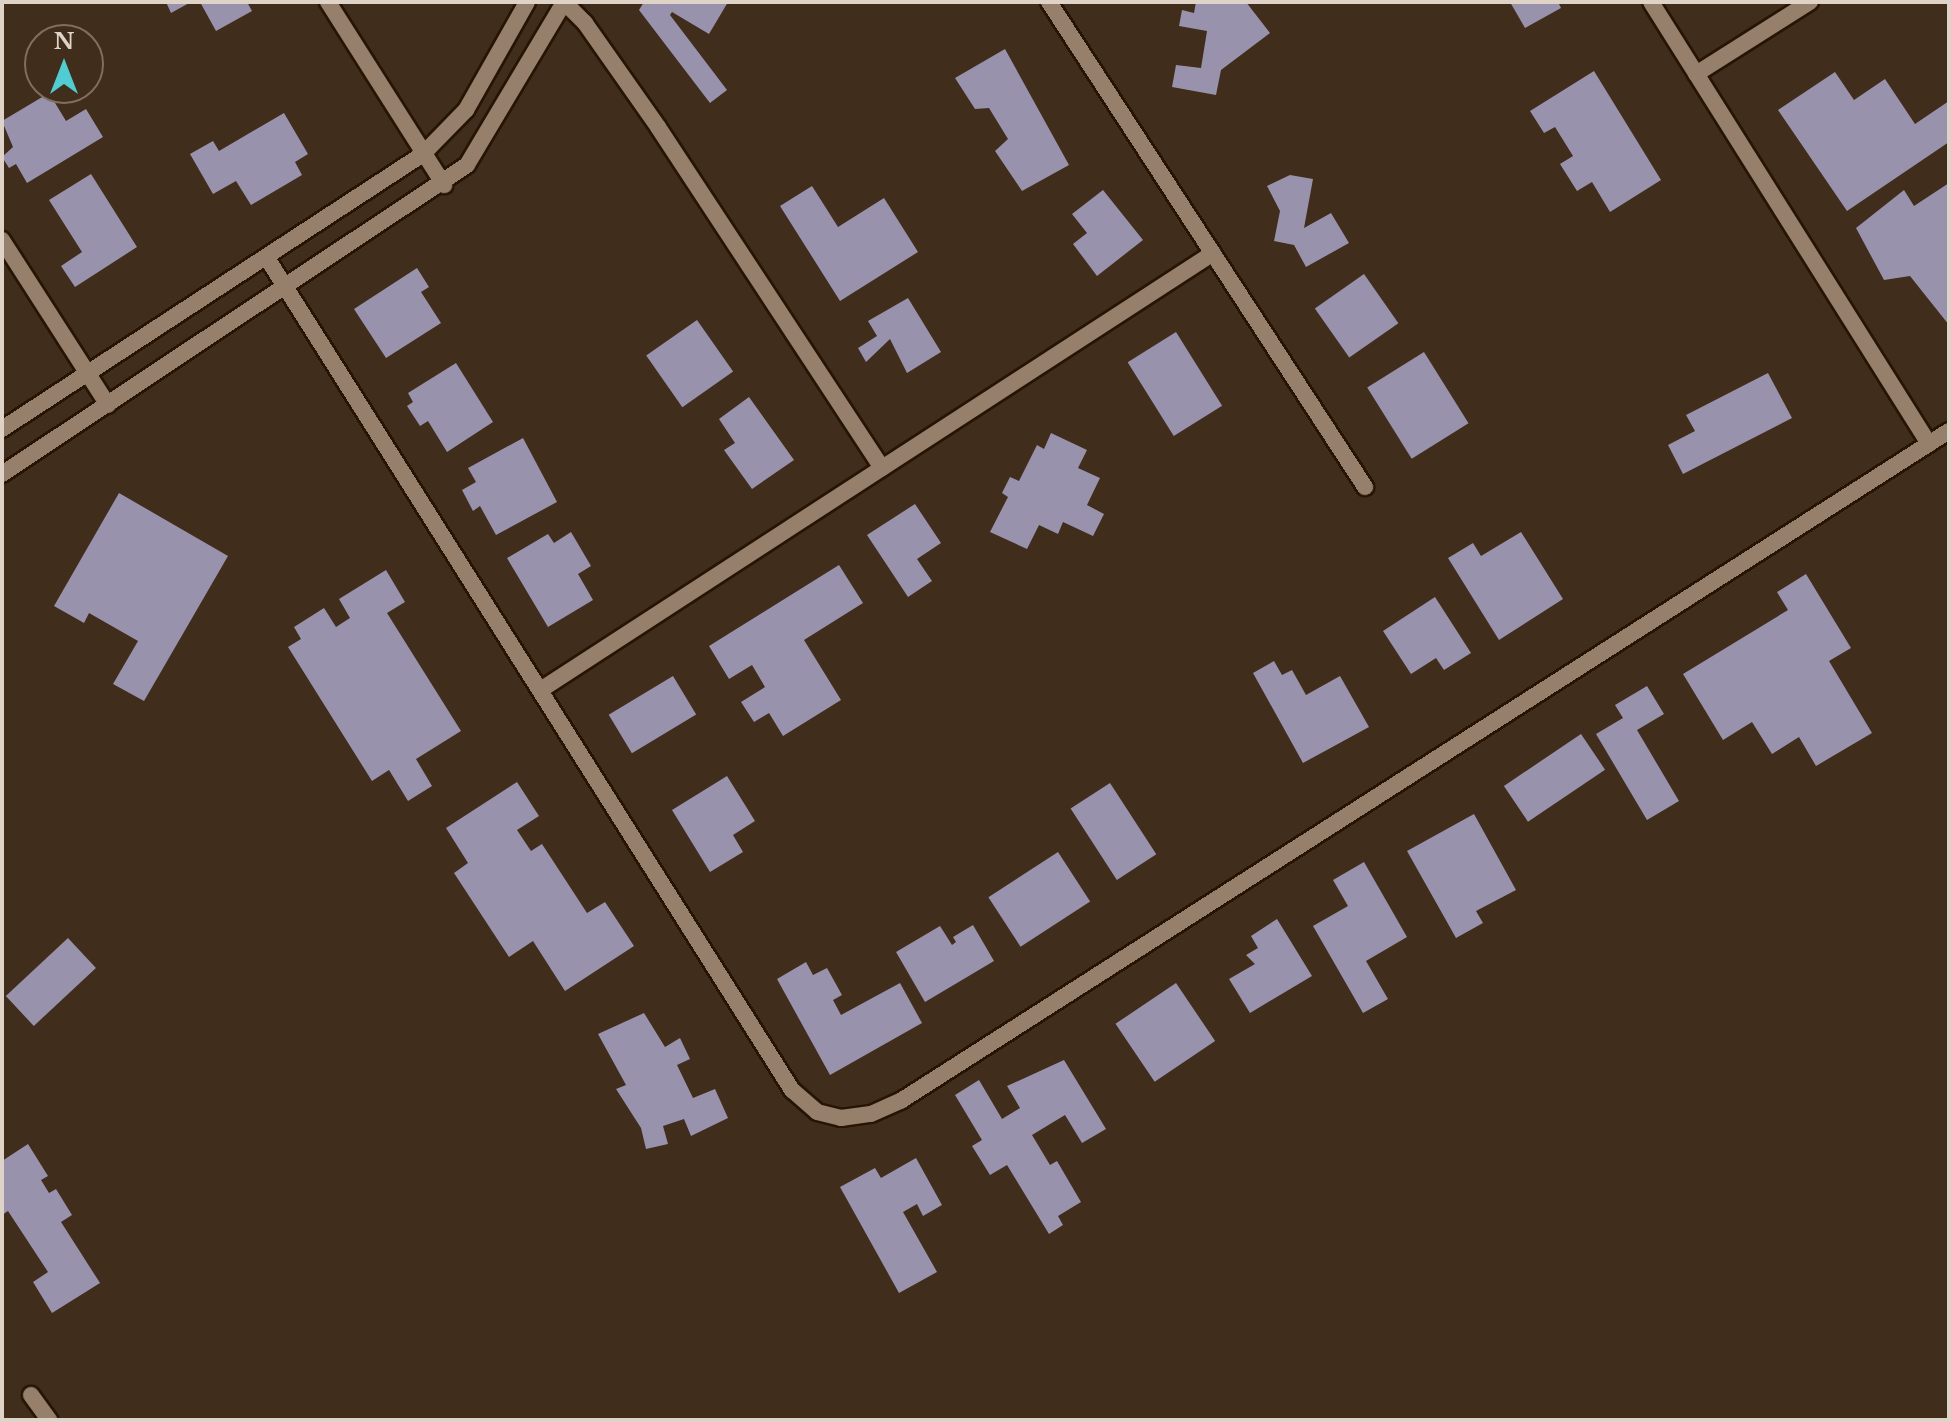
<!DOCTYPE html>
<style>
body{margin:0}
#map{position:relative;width:1951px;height:1422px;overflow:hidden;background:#402d1c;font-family:"Libre Baskerville",serif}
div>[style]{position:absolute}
.building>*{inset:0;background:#9892ad;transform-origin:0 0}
.roads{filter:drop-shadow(2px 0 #261505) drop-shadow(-2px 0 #261505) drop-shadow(0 2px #261505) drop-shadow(0 -2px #261505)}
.street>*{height:16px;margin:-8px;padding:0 8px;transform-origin:8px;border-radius:8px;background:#96806c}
span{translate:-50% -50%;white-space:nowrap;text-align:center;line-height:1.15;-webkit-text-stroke:8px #402d1c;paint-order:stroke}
.frame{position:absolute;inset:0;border:4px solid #dfd3c8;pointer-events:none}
.north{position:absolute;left:24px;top:24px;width:80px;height:80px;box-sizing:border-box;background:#402d1c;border:2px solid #806f61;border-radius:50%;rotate:0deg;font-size:22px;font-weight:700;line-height:32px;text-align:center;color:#dfd3c8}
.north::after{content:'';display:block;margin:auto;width:28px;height:36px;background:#51ccd2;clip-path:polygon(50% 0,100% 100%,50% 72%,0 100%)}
</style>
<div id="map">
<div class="building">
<i style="clip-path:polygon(166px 2px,191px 2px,171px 13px)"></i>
<i style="clip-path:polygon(200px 2px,247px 2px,252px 11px,216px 31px)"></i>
<i style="clip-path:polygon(644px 2px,728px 2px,709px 34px,672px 12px,670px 15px,727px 90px,710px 103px,639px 10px)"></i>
<i style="clip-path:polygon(1196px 2px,1246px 2px,1270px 33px,1221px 70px,1216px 95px,1172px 87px,1176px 65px,1201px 68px,1207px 31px,1179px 26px,1182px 10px,1194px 13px)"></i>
<i style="clip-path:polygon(1510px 2px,1558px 2px,1561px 8px,1525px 28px)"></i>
<i style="clip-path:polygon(1005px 49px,1069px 165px,1022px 191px,995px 151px,1008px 139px,989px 108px,975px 109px,955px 78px)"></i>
<i style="clip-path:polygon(1594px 71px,1661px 180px,1610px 212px,1592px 182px,1577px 191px,1560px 164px,1573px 156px,1555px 127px,1544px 133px,1530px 111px)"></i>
<i style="clip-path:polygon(1835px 72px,1854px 100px,1885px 79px,1915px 124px,1949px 101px,1949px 142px,1847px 211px,1778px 110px)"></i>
<i style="clip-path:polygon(49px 93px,66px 121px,86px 109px,103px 137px,27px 183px,16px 164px,9px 168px,2px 157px,13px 147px,2px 121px)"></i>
<i style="clip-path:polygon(284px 113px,308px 154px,295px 162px,302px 175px,251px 205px,236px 181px,213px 194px,190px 154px,213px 141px,219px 151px)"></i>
<i style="clip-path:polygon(91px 174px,137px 247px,75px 287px,61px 266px,82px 252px,49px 200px)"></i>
<i style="clip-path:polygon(1290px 175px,1313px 179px,1304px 228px,1331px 213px,1349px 243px,1306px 267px,1294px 245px,1274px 241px,1280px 211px,1267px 186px)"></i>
<i style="clip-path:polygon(1949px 183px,1949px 325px,1910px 276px,1884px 280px,1856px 228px,1904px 190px,1914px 206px)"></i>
<i style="clip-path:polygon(812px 186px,838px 227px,884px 198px,918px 252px,840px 301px,780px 206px)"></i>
<i style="clip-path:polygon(1103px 190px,1143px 240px,1097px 276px,1073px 244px,1087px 233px,1072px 214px)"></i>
<i style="clip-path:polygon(417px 268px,429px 287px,421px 292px,441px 323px,386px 358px,354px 309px)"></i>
<i style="left:1364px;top:274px;width:60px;height:60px;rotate:55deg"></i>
<i style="clip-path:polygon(908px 298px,941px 352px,907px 373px,890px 339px,866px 362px,858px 348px,877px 336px,868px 321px)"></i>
<i style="left:697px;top:320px;width:63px;height:62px;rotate:55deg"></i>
<i style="left:1176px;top:332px;width:87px;height:57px;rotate:58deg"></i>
<i style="left:1424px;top:352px;width:84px;height:67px;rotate:58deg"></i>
<i style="clip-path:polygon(456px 363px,493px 422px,447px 452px,428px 421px,420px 426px,407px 406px,413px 402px,408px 393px)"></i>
<i style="clip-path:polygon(1768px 373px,1792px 418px,1683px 474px,1668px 445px,1695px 431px,1686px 415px)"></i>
<i style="clip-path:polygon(749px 397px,794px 460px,752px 489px,724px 450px,735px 443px,719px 419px)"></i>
<i style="clip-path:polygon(1051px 433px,1087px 450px,1078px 468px,1100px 478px,1087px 505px,1104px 514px,1093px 536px,1063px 522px,1058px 534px,1039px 525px,1027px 549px,990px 532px,1008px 497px,1002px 493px,1010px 477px,1019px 481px,1037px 445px,1044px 449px)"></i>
<i style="clip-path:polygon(523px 438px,557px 502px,496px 535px,480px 506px,473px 511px,462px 490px,476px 482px,468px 468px)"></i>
<i style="clip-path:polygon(119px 493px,228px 556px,144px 701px,113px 684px,138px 641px,89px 613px,84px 623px,54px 606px)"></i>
<i style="clip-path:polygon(915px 504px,941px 543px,917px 559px,932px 581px,908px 597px,867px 535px)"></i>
<i style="clip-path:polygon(571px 532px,591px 566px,578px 574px,593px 600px,548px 627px,507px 558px,548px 534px,554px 543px)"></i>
<i style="clip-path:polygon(1521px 532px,1563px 599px,1499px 640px,1448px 558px,1473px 543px,1481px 556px)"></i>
<i style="clip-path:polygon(839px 565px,863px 603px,804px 640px,841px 700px,783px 736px,769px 713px,754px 722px,741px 702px,765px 687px,752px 665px,729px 679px,709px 646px)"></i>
<i style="clip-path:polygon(386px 570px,405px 602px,387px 613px,461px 731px,416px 759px,432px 786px,408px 801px,389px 770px,372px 781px,288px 647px,301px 639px,294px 627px,324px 608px,336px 627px,350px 618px,339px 599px)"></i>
<i style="clip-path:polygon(1806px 574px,1851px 648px,1829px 661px,1872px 733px,1816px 766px,1799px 737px,1772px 754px,1752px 722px,1723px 740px,1683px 674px,1788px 610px,1777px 592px)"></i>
<i style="clip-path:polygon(1435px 597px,1471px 653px,1444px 670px,1436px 658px,1411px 674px,1383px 631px)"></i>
<i style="clip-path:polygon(1274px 661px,1282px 675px,1292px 670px,1306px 695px,1340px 676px,1369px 727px,1303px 763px,1253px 673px)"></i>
<i style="left:673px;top:676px;width:45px;height:75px;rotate:59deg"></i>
<i style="clip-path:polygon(1647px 686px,1664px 714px,1637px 730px,1679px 801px,1647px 820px,1596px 734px,1623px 718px,1615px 705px)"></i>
<i style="left:1581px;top:734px;width:43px;height:93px;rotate:56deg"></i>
<i style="clip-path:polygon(727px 776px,755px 821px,733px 835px,743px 852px,710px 872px,672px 810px)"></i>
<i style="clip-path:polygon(517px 782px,539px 816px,517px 830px,531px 851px,542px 844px,587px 913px,605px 902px,634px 946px,565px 991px,533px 941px,509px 957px,454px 873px,468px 863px,446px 828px)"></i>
<i style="left:1110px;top:783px;width:85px;height:47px;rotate:57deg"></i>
<i style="clip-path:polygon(1474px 814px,1516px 890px,1476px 911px,1483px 923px,1456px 938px,1407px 851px)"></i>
<i style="left:1058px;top:852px;width:59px;height:83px;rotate:57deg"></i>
<i style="clip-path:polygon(1364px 862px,1407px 937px,1366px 961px,1388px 999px,1363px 1013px,1313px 926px,1348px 906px,1333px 880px)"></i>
<i style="clip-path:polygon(1277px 919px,1312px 976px,1250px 1013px,1229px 979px,1255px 964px,1246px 955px,1258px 948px,1251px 936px)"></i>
<i style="clip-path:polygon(973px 925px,994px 961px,925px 1002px,896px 952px,940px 926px,952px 945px,956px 942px,953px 937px)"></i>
<i style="left:68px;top:938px;width:41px;height:85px;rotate:47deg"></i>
<i style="clip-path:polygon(806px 962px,813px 975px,827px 968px,842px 995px,833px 1000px,841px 1015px,900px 983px,922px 1023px,830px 1075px,777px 979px)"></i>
<i style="left:1176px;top:983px;width:70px;height:73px;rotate:56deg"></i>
<i style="clip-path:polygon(644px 1013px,665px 1047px,680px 1038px,690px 1059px,677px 1065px,693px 1098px,715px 1089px,728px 1118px,691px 1136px,684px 1119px,663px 1126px,668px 1144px,646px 1149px,641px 1128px,616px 1089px,626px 1085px,598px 1034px)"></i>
<i style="clip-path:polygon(1064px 1060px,1106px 1129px,1082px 1143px,1065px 1115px,1032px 1135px,1050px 1165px,1057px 1161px,1081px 1202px,1058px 1216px,1063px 1225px,1049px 1234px,1007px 1165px,990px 1175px,972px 1146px,982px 1140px,955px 1095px,979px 1080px,1002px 1119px,1020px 1108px,1007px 1086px)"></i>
<i style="clip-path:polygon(28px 1144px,48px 1176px,41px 1180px,49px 1193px,56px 1189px,72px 1215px,61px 1222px,100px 1283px,52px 1313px,33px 1282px,48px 1272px,8px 1211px,2px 1215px,2px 1161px)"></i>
<i style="clip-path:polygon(916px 1158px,942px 1205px,923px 1216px,917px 1204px,903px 1212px,937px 1272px,899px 1293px,840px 1187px,875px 1168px,881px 1178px)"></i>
</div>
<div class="roads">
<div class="street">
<i style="left:328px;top:2px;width:217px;rotate:57.6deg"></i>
<i style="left:1049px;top:2px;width:579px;rotate:56.91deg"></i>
<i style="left:1651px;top:2px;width:522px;rotate:57.83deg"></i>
<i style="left:1696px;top:74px;width:135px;rotate:-32.3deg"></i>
<i style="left:2px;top:240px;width:196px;rotate:57.3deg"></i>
<i style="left:267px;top:258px;width:984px;rotate:57.75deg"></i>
<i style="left:792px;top:1090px;width:33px;rotate:41deg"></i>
<i style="left:817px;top:1112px;width:25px;rotate:14deg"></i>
<i style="left:841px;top:1118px;width:30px;rotate:-8deg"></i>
<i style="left:871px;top:1114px;width:34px;rotate:-24deg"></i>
<i style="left:902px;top:1100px;width:1242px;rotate:-32.58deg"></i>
<i style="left:2px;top:429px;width:503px;rotate:-33.15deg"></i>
<i style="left:423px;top:154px;width:62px;rotate:-45.7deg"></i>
<i style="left:466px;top:110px;width:124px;rotate:-60.5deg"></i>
<i style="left:2px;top:474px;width:558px;rotate:-33.6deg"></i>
<i style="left:467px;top:165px;width:190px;rotate:-59.2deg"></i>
<i style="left:564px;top:2px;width:30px;rotate:45deg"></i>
<i style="left:585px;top:23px;width:127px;rotate:54.9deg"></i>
<i style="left:658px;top:127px;width:408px;rotate:56.7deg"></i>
<i style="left:542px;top:689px;width:800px;rotate:-33.01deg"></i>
<i style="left:31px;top:1395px;width:31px;rotate:54deg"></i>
</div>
</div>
<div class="frame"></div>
<div class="north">N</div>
</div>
